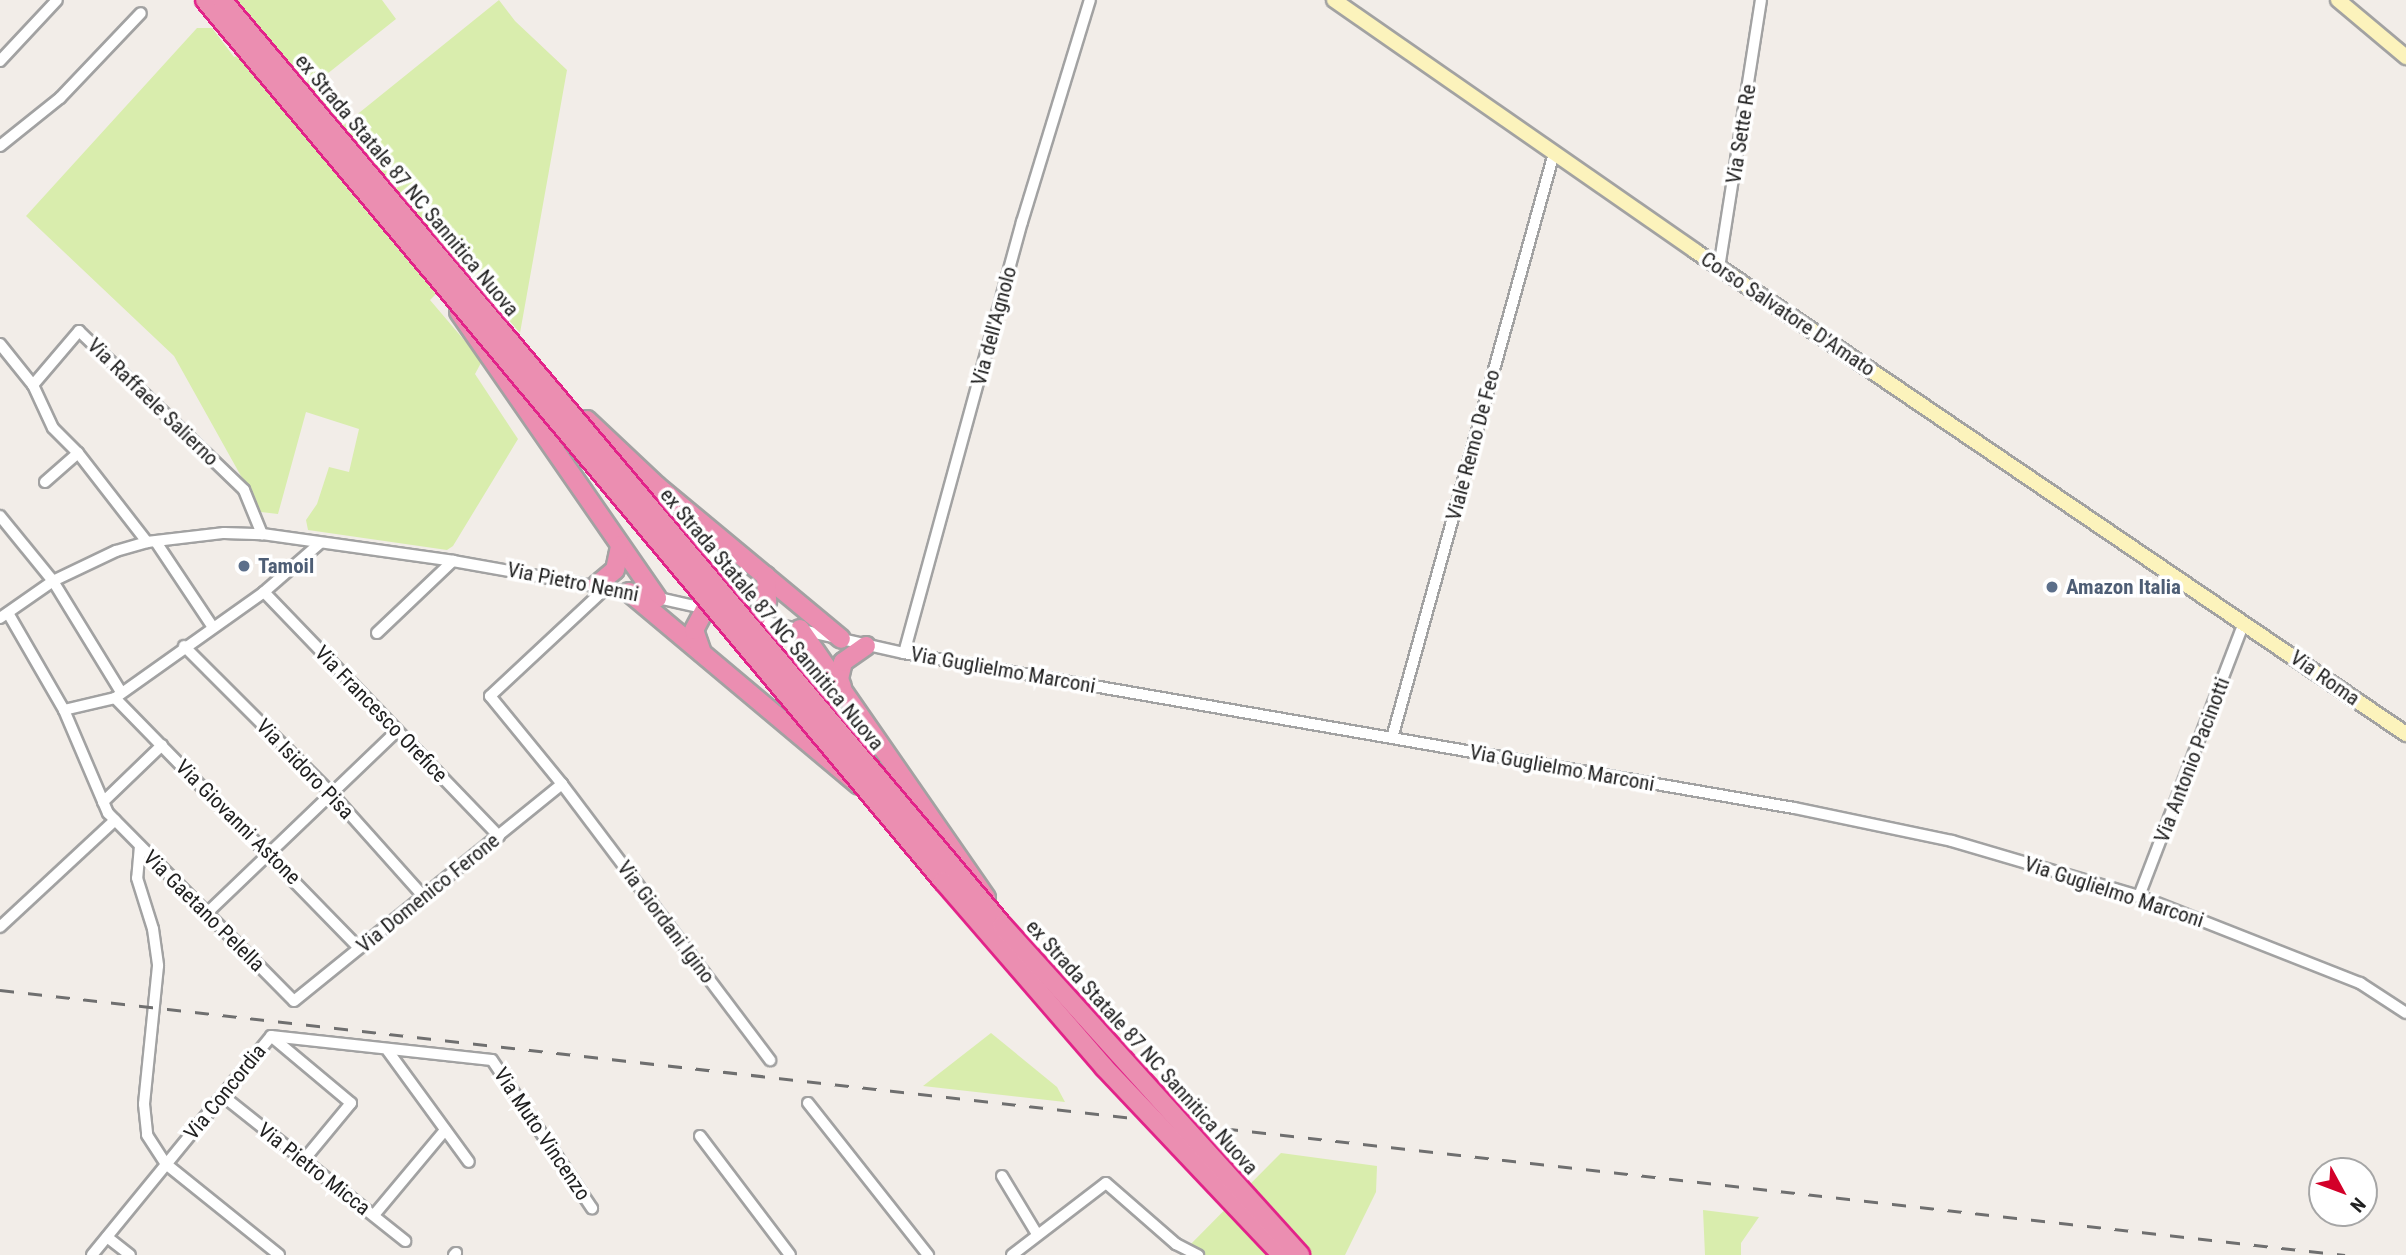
<!DOCTYPE html>
<style>
body{margin:0}
#map{position:relative;width:2406px;height:1255px;overflow:hidden;background:#f2ede8;font-family:"Roboto Condensed",sans-serif}
div>[style]{position:absolute}
.grass>*{inset:0;background:#d9edad}
.roads{filter:drop-shadow(2px 0 #a2a2a2) drop-shadow(-2px 0 #a2a2a2) drop-shadow(0 2px #a2a2a2) drop-shadow(0 -2px #a2a2a2)}
.street>*{height:10px;margin:-5px;padding:0 5px;transform-origin:5px;border-radius:5px;background:#fff}
.secondary>*{height:14px;margin:-7px;padding:0 7px;transform-origin:7px;border-radius:7px;background:#fcf3bc}
.highway>*{height:18px;margin:-9px;padding:0 9px;transform-origin:9px;border-radius:9px;background:#eb8eb1}
.rail>*{height:2.5px;margin-top:-1.25px;transform-origin:0;background:repeating-linear-gradient(90deg,#6f6f6f 0 14px,transparent 0 28px)}
.bridges{filter:drop-shadow(2px 0 #e22389) drop-shadow(-2px 0 #e22389) drop-shadow(0 2px #e22389) drop-shadow(0 -2px #e22389)}
.highway-bridge>*{height:18px;margin:-9px;padding:0 9px;transform-origin:9px;border-radius:9px;background:#eb8eb1}
.dots>*{width:19px;height:19px;translate:-50% -50%;box-sizing:border-box;border:4px solid #fff;border-radius:50%}
span{translate:-50% -50%;white-space:nowrap;text-align:center;line-height:1.15;-webkit-text-stroke:7px #fff;paint-order:stroke}
.street-label{font-size:21px;color:#212121}
.service-label{font-size:21px;color:#4e5e75;font-weight:700}
.left{translate:0 -50%;text-align:left}
.north{position:absolute;left:2308px;top:1157px;width:70px;height:70px;box-sizing:border-box;background:#fff;border:2px solid #a6a6a6;border-radius:50%;rotate:131deg;font-size:19px;font-weight:700;line-height:28px;text-align:center;color:#212121}
.north::after{content:'';display:block;margin:auto;width:24px;height:32px;background:#d30029;clip-path:polygon(50% 0,100% 100%,50% 72%,0 100%)}
</style>
<div id="map">
<div class="grass">
<i style="clip-path:polygon(233px 0,382px 0,396px 19px,312px 86px,344px 125px,499px 0,515px 21px,567px 70px,520px 333px,465px 269px,461px 272px)"></i>
<i style="clip-path:polygon(197px 28px,212px 28px,234px 57px,241px 55px,346px 178px,342px 182px,436px 294px,430px 300px,482px 361px,475px 374px,518px 439px,453px 546px,447px 550px,308px 530px,306px 520px,317px 504px,329px 467px,349px 472px,359px 429px,306px 412px,278px 514px,261px 512px,174px 356px,26px 216px)"></i>
<i style="clip-path:polygon(991px 1033px,1057px 1087px,1065px 1102px,923px 1086px)"></i>
<i style="clip-path:polygon(1281px 1153px,1377px 1166px,1376px 1192px,1345px 1255px,1180px 1255px)"></i>
<i style="clip-path:polygon(1703px 1210px,1759px 1217px,1741px 1243px,1741px 1255px,1705px 1255px)"></i>
</div>
<div class="roads">
<div class="street">
<i style="left:0;top:61px;width:83px;rotate:-46.9deg"></i>
<i style="left:0;top:146px;width:77px;rotate:-38.7deg"></i>
<i style="left:60px;top:98px;width:117px;rotate:-46.4deg"></i>
<i style="left:1719px;top:268px;width:271px;rotate:-81.1deg"></i>
<i style="left:0;top:344px;width:53px;rotate:51.2deg"></i>
<i style="left:33px;top:385px;width:47px;rotate:65.1deg"></i>
<i style="left:53px;top:428px;width:35px;rotate:45deg"></i>
<i style="left:78px;top:453px;width:113px;rotate:52.2deg"></i>
<i style="left:33px;top:385px;width:71px;rotate:-49.6deg"></i>
<i style="left:79px;top:331px;width:229px;rotate:43.9deg"></i>
<i style="left:244px;top:490px;width:48px;rotate:67.8deg"></i>
<i style="left:45px;top:482px;width:44px;rotate:-41.3deg"></i>
<i style="left:0;top:516px;width:84px;rotate:50.8deg"></i>
<i style="left:53px;top:581px;width:130px;rotate:58.5deg"></i>
<i style="left:156px;top:542px;width:101px;rotate:56.3deg"></i>
<i style="left:607px;top:587px;width:160px;rotate:137deg"></i>
<i style="left:490px;top:696px;width:114px;rotate:50.7deg"></i>
<i style="left:562px;top:784px;width:346px;rotate:53deg"></i>
<i style="left:264px;top:592px;width:339px;rotate:46.1deg"></i>
<i style="left:654px;top:597px;width:54px;rotate:12.8deg"></i>
<i style="left:8px;top:613px;width:112px;rotate:60deg"></i>
<i style="left:64px;top:710px;width:112px;rotate:66.9deg"></i>
<i style="left:108px;top:813px;width:264px;rotate:45.3deg"></i>
<i style="left:294px;top:1001px;width:345px;rotate:-39deg"></i>
<i style="left:0;top:618px;width:65px;rotate:-34.9deg"></i>
<i style="left:53px;top:581px;width:70px;rotate:-25.5deg"></i>
<i style="left:116px;top:551px;width:32px;rotate:-16deg"></i>
<i style="left:147px;top:542px;width:78px;rotate:-6.7deg"></i>
<i style="left:224px;top:533px;width:38px;rotate:2deg"></i>
<i style="left:262px;top:534px;width:193px;rotate:8deg"></i>
<i style="left:453px;top:561px;width:182px;rotate:10.1deg"></i>
<i style="left:753px;top:619px;width:155px;rotate:12.7deg"></i>
<i style="left:904px;top:653px;width:903px;rotate:9.88deg"></i>
<i style="left:1794px;top:808px;width:161px;rotate:11.8deg"></i>
<i style="left:1952px;top:841px;width:195px;rotate:16.4deg"></i>
<i style="left:2139px;top:896px;width:238px;rotate:21.5deg"></i>
<i style="left:2360px;top:983px;width:55px;rotate:33.1deg"></i>
<i style="left:377px;top:633px;width:105px;rotate:-43.5deg"></i>
<i style="left:184px;top:646px;width:208px;rotate:45deg"></i>
<i style="left:331px;top:793px;width:138px;rotate:48.2deg"></i>
<i style="left:904px;top:653px;width:447px;rotate:-74.7deg"></i>
<i style="left:1022px;top:222px;width:232px;rotate:-73deg"></i>
<i style="left:115px;top:698px;width:349px;rotate:45.7deg"></i>
<i style="left:64px;top:710px;width:52px;rotate:-13.2deg"></i>
<i style="left:115px;top:698px;width:183px;rotate:-35.4deg"></i>
<i style="left:264px;top:592px;width:73px;rotate:-41.1deg"></i>
<i style="left:1392px;top:738px;width:607px;rotate:-74.52deg"></i>
<i style="left:103px;top:802px;width:82px;rotate:-44deg"></i>
<i style="left:140px;top:846px;width:32px;rotate:95deg"></i>
<i style="left:137px;top:878px;width:53px;rotate:72.6deg"></i>
<i style="left:153px;top:929px;width:37px;rotate:82deg"></i>
<i style="left:158px;top:966px;width:139px;rotate:95.8deg"></i>
<i style="left:144px;top:1104px;width:31px;rotate:84deg"></i>
<i style="left:147px;top:1135px;width:35px;rotate:57deg"></i>
<i style="left:166px;top:1164px;width:145px;rotate:38.8deg"></i>
<i style="left:2139px;top:896px;width:292px;rotate:-69deg"></i>
<i style="left:206px;top:914px;width:265px;rotate:-43.8deg"></i>
<i style="left:0;top:927px;width:157px;rotate:-42.9deg"></i>
<i style="left:272px;top:1037px;width:103px;rotate:39.9deg"></i>
<i style="left:351px;top:1103px;width:75px;rotate:129.6deg"></i>
<i style="left:388px;top:1051px;width:137px;rotate:53.9deg"></i>
<i style="left:223px;top:1096px;width:233px;rotate:38.5deg"></i>
<i style="left:808px;top:1103px;width:194px;rotate:51.7deg"></i>
<i style="left:700px;top:1136px;width:149px;rotate:52.9deg"></i>
<i style="left:1002px;top:1176px;width:68px;rotate:58.9deg"></i>
<i style="left:374px;top:1215px;width:111px;rotate:-50.1deg"></i>
<i style="left:107px;top:1237px;width:29px;rotate:38deg"></i>
<i style="left:92px;top:1255px;width:283px;rotate:-50.7deg"></i>
<i style="left:271px;top:1036px;width:222px;rotate:6.2deg"></i>
<i style="left:492px;top:1060px;width:179px;rotate:56deg"></i>
<i style="left:454px;top:1255px;width:3px;rotate:-45deg"></i>
<i style="left:1012px;top:1255px;width:118px;rotate:-37.5deg"></i>
<i style="left:1106px;top:1183px;width:93px;rotate:41.1deg"></i>
<i style="left:1176px;top:1244px;width:25px;rotate:27deg"></i>
</div>
<div class="secondary">
<i style="left:1334px;top:0;width:440px;rotate:34.8deg"></i>
<i style="left:1695px;top:251px;width:860px;rotate:34.19deg"></i>
<i style="left:2338px;top:0;width:89px;rotate:40deg"></i>
</div>
<div class="highway">
<i style="left:459px;top:312px;width:348px;rotate:55.3deg"></i>
<i style="left:587px;top:420px;width:96px;rotate:43.3deg"></i>
<i style="left:657px;top:486px;width:239px;rotate:39.7deg"></i>
<i style="left:597px;top:585px;width:23px;rotate:-40deg"></i>
<i style="left:615px;top:570px;width:25px;rotate:-78deg"></i>
<i style="left:629px;top:592px;width:300px;rotate:40deg"></i>
<i style="left:755px;top:619px;width:22px;rotate:-56deg"></i>
<i style="left:767px;top:601px;width:25px;rotate:-92deg"></i>
<i style="left:800px;top:629px;width:327px;rotate:55.3deg"></i>
<i style="left:702px;top:653px;width:24px;rotate:-109deg"></i>
<i style="left:694px;top:630px;width:24px;rotate:-62deg"></i>
<i style="left:842px;top:687px;width:9px;rotate:-111deg"></i>
<i style="left:839px;top:679px;width:17px;rotate:-77deg"></i>
<i style="left:843px;top:662px;width:28px;rotate:-35deg"></i>
</div>
</div>
<div class="rail">
<i style="left:0;top:990px;width:2360px;rotate:6.45deg"></i>
</div>
<div class="bridges">
<div class="highway-bridge">
<i style="left:205px;top:0;width:1149px;rotate:50.05deg"></i>
<i style="left:943px;top:881px;width:246px;rotate:49.1deg"></i>
<i style="left:1104px;top:1067px;width:259px;rotate:46.6deg"></i>
<i style="left:222px;top:0;width:1210px;rotate:49.86deg"></i>
<i style="left:1002px;top:925px;width:445px;rotate:47.9deg"></i>
</div>
</div>
<div class="dots">
<i style="left:244px;top:566px;background:#5c6f8a"></i>
<i style="left:2052px;top:587px;background:#5c6f8a"></i>
</div>
<div class="street-label">
<span style="left:1741px;top:134px;rotate:-81deg">Via Sette Re</span>
<span style="left:407px;top:185px;rotate:50deg">ex Strada Statale 87 NC Sannitica Nuova</span>
<span style="left:1788px;top:314px;rotate:34deg">Corso Salvatore D'Amato</span>
<span style="left:994px;top:326px;rotate:-75deg">Via dell'Agnolo</span>
<span style="left:153px;top:402px;rotate:44deg">Via Raffaele Salierno</span>
<span style="left:1473px;top:445px;rotate:-75deg">Viale Remo De Feo</span>
<span style="left:573px;top:582px;rotate:11deg">Via Pietro Nenni</span>
<span style="left:772px;top:619px;rotate:50deg">ex Strada Statale 87 NC Sannitica Nuova</span>
<span style="left:1003px;top:670px;rotate:10deg">Via Guglielmo Marconi</span>
<span style="left:2325px;top:678px;rotate:35deg">Via Roma</span>
<span style="left:381px;top:714px;rotate:46deg">Via Francesco Orefice</span>
<span style="left:2192px;top:760px;rotate:-69deg">Via Antonio Pacinotti</span>
<span style="left:1562px;top:768px;rotate:10deg">Via Guglielmo Marconi</span>
<span style="left:305px;top:769px;rotate:46deg">Via Isidoro Pisa</span>
<span style="left:238px;top:822px;rotate:45deg">Via Giovanni Astone</span>
<span style="left:2114px;top:892px;rotate:18deg">Via Guglielmo Marconi</span>
<span style="left:428px;top:893px;rotate:-39deg">Via Domenico Ferone</span>
<span style="left:204px;top:911px;rotate:45deg">Via Gaetano Pelella</span>
<span style="left:666px;top:922px;rotate:53deg">Via Giordani Igino</span>
<span style="left:1142px;top:1047px;rotate:48deg">ex Strada Statale 87 NC Sannitica Nuova</span>
<span style="left:225px;top:1092px;rotate:-51deg">Via Concordia</span>
<span style="left:542px;top:1134px;rotate:56deg">Via Muto Vincenzo</span>
<span style="left:314px;top:1169px;rotate:38deg">Via Pietro Micca</span>
</div>
<div class="service-label">
<span class="left" style="left:258px;top:566px">Tamoil</span>
<span class="left" style="left:2066px;top:587px">Amazon Italia</span>
</div>
<div class="north">N</div>
</div>
